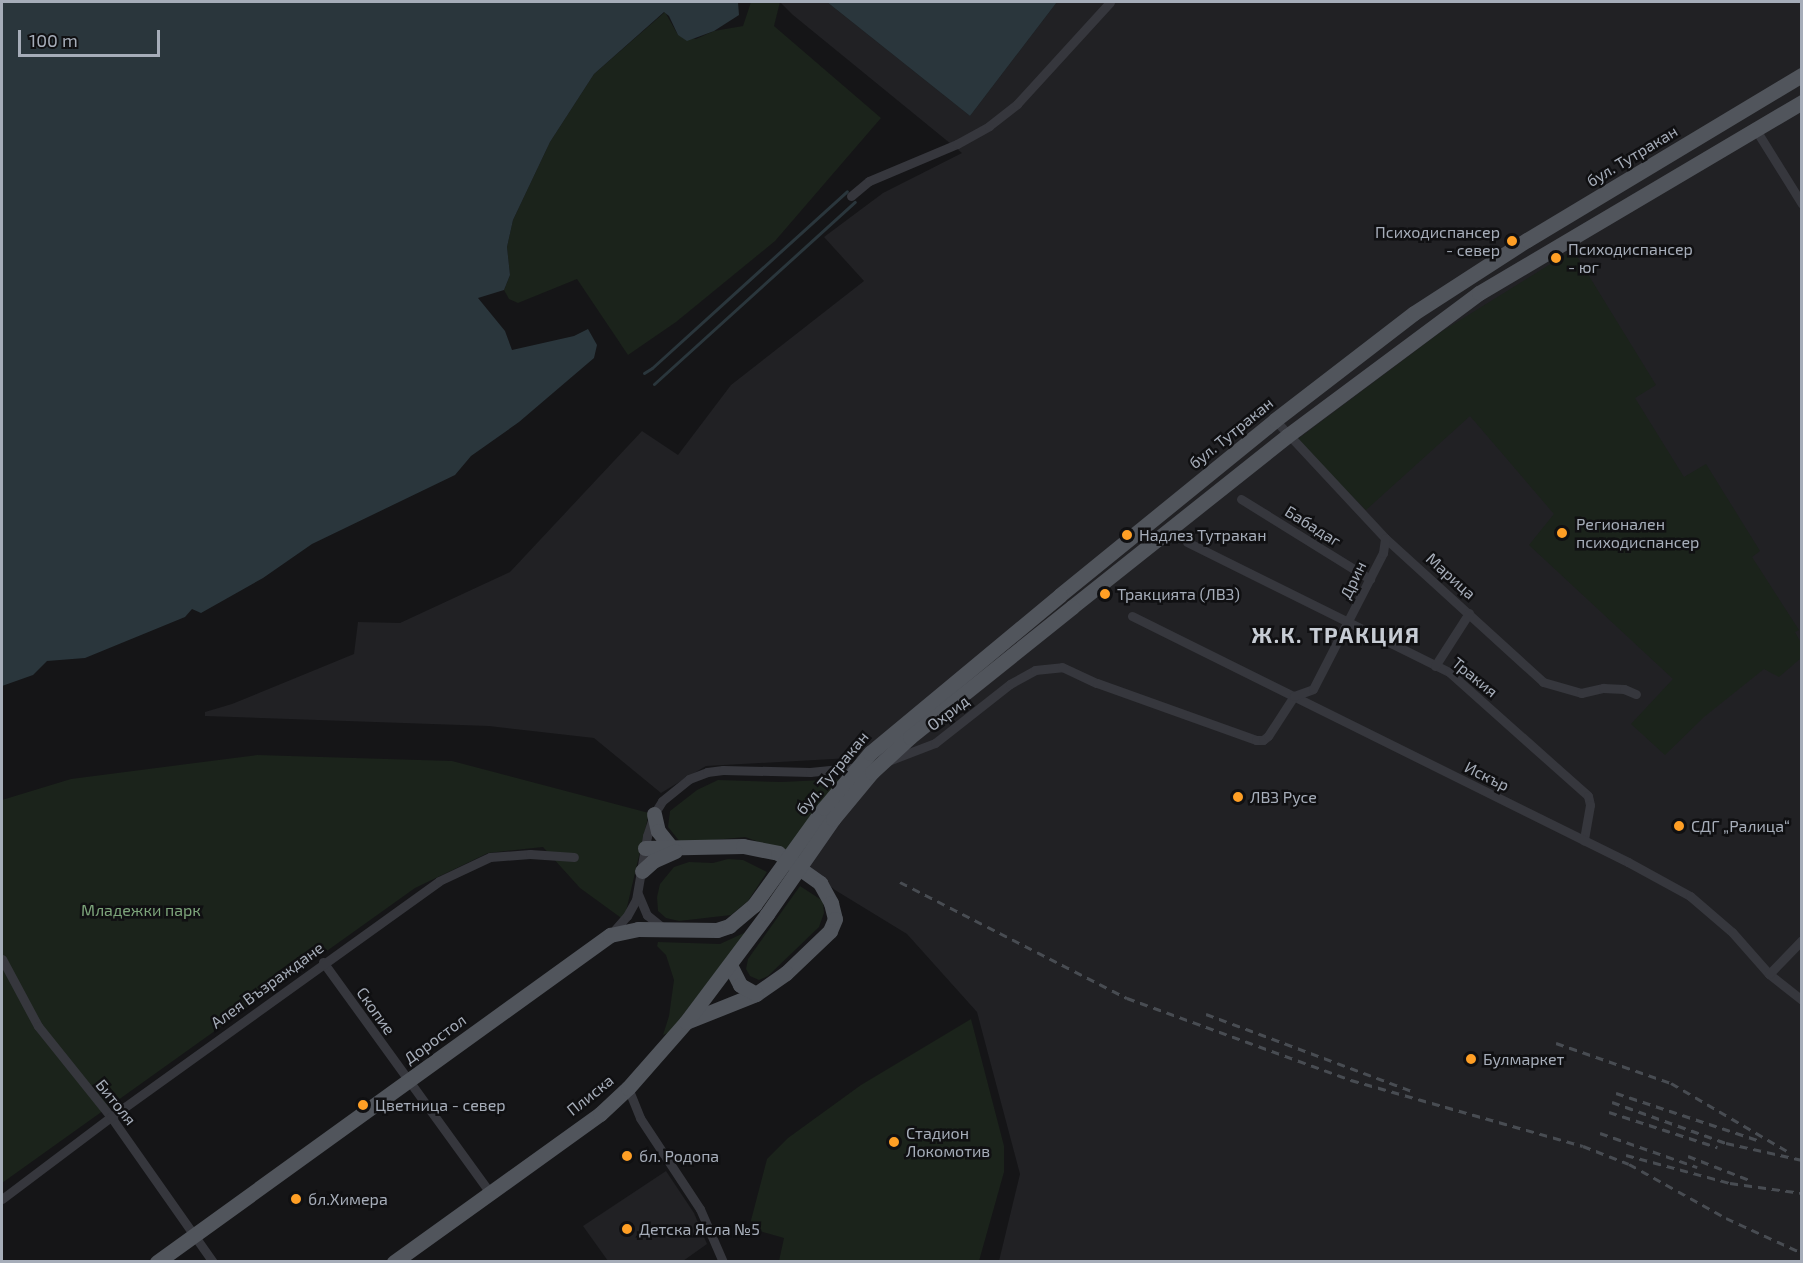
<!DOCTYPE html>
<meta charset="utf-8">
<style>
body{margin:0}
#map{position:relative;width:1803px;height:1263px;overflow:hidden;background:#151517;font-family:"Exo 2",sans-serif}
div>[style]{position:absolute}
.built>*{inset:0;background:#212124}
.green>*{inset:0;background:#1b231b}
.water>*{inset:0;background:#2a363c}
.stream>*{height:3px;margin:-1.5px;padding:0 1.5px;transform-origin:1.5px;border-radius:1.5px;background:#2a363c}
.street>*{height:9px;margin:-4.5px;padding:0 4.5px;transform-origin:4.5px;border-radius:4.5px;background:#36373d}
.primary>*{height:15px;margin:-7.5px;padding:0 7.5px;transform-origin:7.5px;border-radius:7.5px;background:#51555c}
.rail>*{height:3px;margin-top:-1.5px;transform-origin:0;background:repeating-linear-gradient(90deg,#484c52 0 8px,transparent 0 14px)}
.primary-bridge>*{height:15px;margin:-7.5px;padding:0 7.5px;transform-origin:7.5px;border-radius:7.5px;background:#51555c}
.dots>*{width:16px;height:16px;translate:-50% -50%;box-sizing:border-box;border:3px solid #101012;border-radius:50%}
span{translate:-50% -50%;white-space:nowrap;text-align:center;line-height:1.15;-webkit-text-stroke:5px #101012;paint-order:stroke}
.street-label{font-size:16px;color:#a6adb9}
.poi-label{font-size:16px;color:#a6adb9}
.right{translate:-100% -50%;text-align:right}
.left{translate:0 -50%;text-align:left}
.park-label{font-size:16px;color:#7da57b}
.district-label{font-size:22px;color:#c7ccd4;font-weight:700;letter-spacing:1.5px}
.frame{position:absolute;inset:0;border:3px solid #a6adb9;pointer-events:none}
.scale{position:absolute;left:18px;top:30px;width:142px;height:27px;box-sizing:border-box;border:3px solid #a6adb9;border-top:0;padding-left:8px;font-size:18px;line-height:21px;white-space:nowrap;color:#a6adb9;-webkit-text-stroke:4px #101012;paint-order:stroke}
</style>
<div id="map">
<div class="built">
<i style="clip-path:polygon(780px 2px,827px 2px,970px 116px,1057px 2px,1801px 2px,1801px 1261px,999px 1261px,1020px 1174px,977px 1012px,907px 934px,835px 890px,789px 854px,868px 757px,706px 766px,661px 793px,594px 738px,489px 726px,205px 716px,205px 712px,232px 704px,354px 654px,358px 622px,400px 623px,510px 572px,642px 431px,678px 455px,731px 385px,864px 281px,824px 237px,883px 193px,962px 153px,793px 15px)"></i>
<i style="clip-path:polygon(666px 1171px,694px 1213px,707px 1244px,683px 1261px,608px 1261px,583px 1226px)"></i>
</div>
<div class="green">
<i style="clip-path:polygon(751px 2px,780px 2px,774px 26px,881px 118px,775px 241px,676px 322px,628px 355px,577px 279px,518px 303px,509px 299px,504px 290px,510px 275px,507px 247px,513px 220px,550px 142px,594px 74px,665px 12px,678px 35px,696px 39px,714px 31px,743px 26px)"></i>
<i style="clip-path:polygon(1573px 250px,1656px 385px,1635px 398px,1684px 477px,1706px 464px,1760px 551px,1752px 557px,1799px 630px,1795px 632px,1801px 643px,1801px 658px,1779px 677px,1764px 669px,1704px 717px,1665px 755px,1631px 724px,1673px 679px,1529px 545px,1554px 514px,1470px 416px,1366px 510px,1318px 462px,1298px 439px,1441px 332px)"></i>
<i style="clip-path:polygon(257px 755px,452px 761px,649px 813px,624px 920px,580px 888px,543px 847px,488px 853px,415px 888px,2px 1183px,2px 800px,71px 779px)"></i>
<i style="clip-path:polygon(846px 779px,787px 852px,745px 837px,681px 843px,668px 827px,670px 811px,697px 790px,718px 780px,781px 782px)"></i>
<i style="clip-path:polygon(728px 859px,743px 860px,767px 872px,748px 901px,731px 915px,679px 921px,666px 918px,658px 911px,657px 897px,660px 884px,674px 867px,689px 862px,713px 863px)"></i>
<i style="clip-path:polygon(800px 886px,823px 901px,824px 913px,819px 927px,768px 976px,759px 980px,750px 976px,746px 969px,748px 959px)"></i>
<i style="clip-path:polygon(746px 932px,670px 1032px,663px 1035px,669px 1016px,674px 980px,666px 955px,657px 946px,658px 942px,720px 944px)"></i>
<i style="clip-path:polygon(971px 1019px,1004px 1146px,1004px 1172px,979px 1261px,779px 1261px,784px 1238px,749px 1228px,767px 1159px,788px 1138px,861px 1085px)"></i>
</div>
<div class="water">
<i style="clip-path:polygon(2px 2px,738px 2px,739px 15px,714px 31px,687px 41px,678px 35px,669px 16px,664px 12px,594px 74px,550px 142px,513px 220px,507px 247px,510px 275px,504px 290px,478px 298px,505px 331px,512px 350px,574px 336px,588px 329px,597px 345px,594px 358px,519px 422px,471px 456px,455px 475px,312px 544px,263px 578px,201px 613px,192px 609px,185px 617px,85px 658px,47px 661px,33px 675px,2px 686px)"></i>
<i style="clip-path:polygon(827px 2px,1057px 2px,970px 116px)"></i>
</div>
<div class="stream">
<i style="left:644px;top:373px;width:9px;rotate:-32deg"></i>
<i style="left:652px;top:368px;width:263px;rotate:-42.2deg"></i>
<i style="left:654px;top:384px;width:271px;rotate:-42.2deg"></i>
</div>
<div class="street">
<i style="left:1756px;top:130px;width:87px;rotate:58.1deg"></i>
<i style="left:851px;top:196px;width:23px;rotate:-40deg"></i>
<i style="left:869px;top:181px;width:95px;rotate:-22.8deg"></i>
<i style="left:957px;top:144px;width:37px;rotate:-29deg"></i>
<i style="left:989px;top:126px;width:36px;rotate:-38deg"></i>
<i style="left:1017px;top:104px;width:138px;rotate:-47.6deg"></i>
<i style="left:1275px;top:420px;width:161px;rotate:47deg"></i>
<i style="left:1385px;top:538px;width:214px;rotate:42.3deg"></i>
<i style="left:1543px;top:682px;width:40px;rotate:16deg"></i>
<i style="left:1581px;top:693px;width:23px;rotate:-13deg"></i>
<i style="left:1603px;top:688px;width:21px;rotate:3deg"></i>
<i style="left:1624px;top:689px;width:13px;rotate:23deg"></i>
<i style="left:1241px;top:499px;width:152px;rotate:31.8deg"></i>
<i style="left:1187px;top:542px;width:292px;rotate:26.4deg"></i>
<i style="left:1449px;top:672px;width:186px;rotate:41.7deg"></i>
<i style="left:1588px;top:796px;width:9px;rotate:77deg"></i>
<i style="left:1590px;top:805px;width:36px;rotate:100deg"></i>
<i style="left:1132px;top:616px;width:554px;rotate:26.38deg"></i>
<i style="left:1628px;top:862px;width:71px;rotate:28.7deg"></i>
<i style="left:1690px;top:896px;width:55px;rotate:40.6deg"></i>
<i style="left:1732px;top:932px;width:56px;rotate:48.6deg"></i>
<i style="left:1769px;top:974px;width:42px;rotate:38.2deg"></i>
<i style="left:1435px;top:666px;width:63px;rotate:-57.3deg"></i>
<i style="left:888px;top:761px;width:50px;rotate:-21deg"></i>
<i style="left:935px;top:743px;width:95px;rotate:-38.2deg"></i>
<i style="left:1010px;top:684px;width:29px;rotate:-29deg"></i>
<i style="left:1035px;top:670px;width:27px;rotate:-6deg"></i>
<i style="left:1062px;top:667px;width:38px;rotate:25deg"></i>
<i style="left:1097px;top:683px;width:169px;rotate:19.7deg"></i>
<i style="left:1256px;top:740px;width:7px"></i>
<i style="left:1263px;top:740px;width:6px;rotate:-39deg"></i>
<i style="left:1268px;top:736px;width:48px;rotate:-57deg"></i>
<i style="left:1294px;top:696px;width:20px;rotate:-20deg"></i>
<i style="left:1313px;top:689px;width:153px;rotate:-62.8deg"></i>
<i style="left:1383px;top:553px;width:15px;rotate:-82deg"></i>
<i style="left:638px;top:894px;width:23px;rotate:67deg"></i>
<i style="left:647px;top:915px;width:22px;rotate:39deg"></i>
<i style="left:612px;top:933px;width:23px;rotate:-49deg"></i>
<i style="left:627px;top:916px;width:18px;rotate:-61deg"></i>
<i style="left:636px;top:900px;width:65px;rotate:-80.2deg"></i>
<i style="left:647px;top:836px;width:23px;rotate:-72deg"></i>
<i style="left:654px;top:814px;width:15px;rotate:-58deg"></i>
<i style="left:662px;top:801px;width:35px;rotate:-39deg"></i>
<i style="left:689px;top:779px;width:19px;rotate:-21deg"></i>
<i style="left:707px;top:772px;width:16px;rotate:-7deg"></i>
<i style="left:723px;top:770px;width:87px;rotate:1.3deg"></i>
<i style="left:810px;top:772px;width:50px;rotate:-5.7deg"></i>
<i style="left:2px;top:959px;width:76px;rotate:61.8deg"></i>
<i style="left:38px;top:1026px;width:117px;rotate:51.3deg"></i>
<i style="left:111px;top:1117px;width:177px;rotate:54.9deg"></i>
<i style="left:323px;top:962px;width:285px;rotate:54.1deg"></i>
<i style="left:1769px;top:974px;width:47px;rotate:-45.9deg"></i>
<i style="left:628px;top:1088px;width:32px;rotate:68deg"></i>
<i style="left:640px;top:1118px;width:109px;rotate:56.6deg"></i>
<i style="left:700px;top:1209px;width:58px;rotate:66.5deg"></i>
<i style="left:2px;top:1199px;width:136px;rotate:-37deg"></i>
<i style="left:111px;top:1117px;width:404px;rotate:-35.7deg"></i>
<i style="left:439px;top:881px;width:56px;rotate:-25.2deg"></i>
<i style="left:490px;top:857px;width:40px;rotate:-4.3deg"></i>
<i style="left:530px;top:854px;width:44px;rotate:3.9deg"></i>
</div>
<div class="primary">
<i style="left:1060px;top:595px;width:277px;rotate:-39.1deg"></i>
<i style="left:1275px;top:420px;width:175px;rotate:-37.6deg"></i>
<i style="left:1414px;top:313px;width:135px;rotate:-32.9deg"></i>
<i style="left:1527px;top:240px;width:321px;rotate:-31deg"></i>
<i style="left:1072px;top:607px;width:275px;rotate:-38.5deg"></i>
<i style="left:1287px;top:436px;width:239px;rotate:-36.7deg"></i>
<i style="left:1479px;top:293px;width:375px;rotate:-30.6deg"></i>
<i style="left:654px;top:814px;width:17px;rotate:77deg"></i>
<i style="left:658px;top:831px;width:22px;rotate:51deg"></i>
<i style="left:645px;top:848px;width:98px;rotate:-1.2deg"></i>
<i style="left:743px;top:846px;width:36px;rotate:11deg"></i>
<i style="left:778px;top:853px;width:52px;rotate:35.5deg"></i>
<i style="left:820px;top:883px;width:23px;rotate:61deg"></i>
<i style="left:831px;top:903px;width:16px;rotate:76deg"></i>
<i style="left:835px;top:919px;width:13px;rotate:113deg"></i>
<i style="left:830px;top:931px;width:61px;rotate:136.3deg"></i>
<i style="left:786px;top:973px;width:37px;rotate:145deg"></i>
<i style="left:756px;top:994px;width:75px;rotate:158.2deg"></i>
<i style="left:642px;top:871px;width:15px;rotate:-42deg"></i>
<i style="left:653px;top:861px;width:24px;rotate:-24deg"></i>
<i style="left:730px;top:965px;width:22px;rotate:63deg"></i>
<i style="left:740px;top:985px;width:18px;rotate:29deg"></i>
<i style="left:157px;top:1262px;width:559px;rotate:-35.82deg"></i>
<i style="left:610px;top:935px;width:29px;rotate:-12deg"></i>
<i style="left:638px;top:929px;width:79px;rotate:0.7deg"></i>
<i style="left:717px;top:930px;width:13px;rotate:-18deg"></i>
<i style="left:729px;top:926px;width:33px;rotate:-40deg"></i>
<i style="left:394px;top:1262px;width:254px;rotate:-35.7deg"></i>
<i style="left:600px;top:1114px;width:38px;rotate:-43deg"></i>
<i style="left:628px;top:1088px;width:88px;rotate:-48.7deg"></i>
<i style="left:686px;top:1022px;width:135px;rotate:-53.1deg"></i>
</div>
<div class="rail">
<i style="left:900px;top:882px;width:255px;rotate:27.1deg"></i>
<i style="left:1127px;top:998px;width:239px;rotate:20.1deg"></i>
<i style="left:1351px;top:1080px;width:241px;rotate:15.9deg"></i>
<i style="left:1583px;top:1146px;width:49px;rotate:21.4deg"></i>
<i style="left:1629px;top:1164px;width:111px;rotate:29.1deg"></i>
<i style="left:1726px;top:1218px;width:84px;rotate:24.7deg"></i>
<i style="left:1206px;top:1014px;width:220px;rotate:20.5deg"></i>
<i style="left:1556px;top:1043px;width:122px;rotate:19.2deg"></i>
<i style="left:1671px;top:1083px;width:134px;rotate:30.4deg"></i>
<i style="left:1616px;top:1093px;width:149px;rotate:18.4deg"></i>
<i style="left:1612px;top:1102px;width:121px;rotate:19.8deg"></i>
<i style="left:1726px;top:1143px;width:78px;rotate:12.6deg"></i>
<i style="left:1609px;top:1112px;width:114px;rotate:18deg"></i>
<i style="left:1600px;top:1133px;width:103px;rotate:19.3deg"></i>
<i style="left:1626px;top:1155px;width:108px;rotate:15.1deg"></i>
<i style="left:1730px;top:1183px;width:73px;rotate:7.9deg"></i>
<i style="left:1688px;top:1156px;width:69px;rotate:21.3deg"></i>
</div>
<div class="primary-bridge">
<i style="left:754px;top:905px;width:120px;rotate:-54.2deg"></i>
<i style="left:824px;top:808px;width:72px;rotate:-50.1deg"></i>
<i style="left:870px;top:753px;width:247px;rotate:-39.7deg"></i>
<i style="left:767px;top:914px;width:116px;rotate:-55.2deg"></i>
<i style="left:833px;top:819px;width:61px;rotate:-50.3deg"></i>
<i style="left:872px;top:772px;width:52px;rotate:-42.6deg"></i>
<i style="left:910px;top:737px;width:208px;rotate:-38.7deg"></i>
</div>
<div class="dots">
<i style="left:1512px;top:241px;background:#ff9f25"></i>
<i style="left:1556px;top:258px;background:#ff9f25"></i>
<i style="left:1562px;top:533px;background:#ff9f25"></i>
<i style="left:1127px;top:535px;background:#ff9f25"></i>
<i style="left:1105px;top:594px;background:#ff9f25"></i>
<i style="left:1238px;top:797px;background:#ff9f25"></i>
<i style="left:1679px;top:826px;background:#ff9f25"></i>
<i style="left:1471px;top:1059px;background:#ff9f25"></i>
<i style="left:363px;top:1105px;background:#ff9f25"></i>
<i style="left:894px;top:1142px;background:#ff9f25"></i>
<i style="left:627px;top:1156px;background:#ff9f25"></i>
<i style="left:296px;top:1199px;background:#ff9f25"></i>
<i style="left:627px;top:1229px;background:#ff9f25"></i>
</div>
<div class="street-label">
<span style="left:1632px;top:156px;rotate:-31deg">бул. Тутракан</span>
<span style="left:1231px;top:433px;rotate:-39deg">бул. Тутракан</span>
<span style="left:1313px;top:526px;rotate:32deg">Бабадаг</span>
<span style="left:1451px;top:576px;rotate:42deg">Марица</span>
<span style="left:1353px;top:580px;rotate:-64deg">Дрин</span>
<span style="left:1475px;top:677px;rotate:39deg">Тракия</span>
<span style="left:948px;top:713px;rotate:-37deg">Охрид</span>
<span style="left:832px;top:773px;rotate:-50deg">бул. Тутракан</span>
<span style="left:1487px;top:776px;rotate:26deg">Искър</span>
<span style="left:267px;top:985px;rotate:-36deg">Алея Възраждане</span>
<span style="left:376px;top:1011px;rotate:55deg">Скопие</span>
<span style="left:435px;top:1039px;rotate:-36deg">Доростол</span>
<span style="left:590px;top:1095px;rotate:-39deg">Плиска</span>
<span style="left:116px;top:1102px;rotate:51deg">Битоля</span>
</div>
<div class="poi-label">
<span class="right" style="left:1500px;top:241px">Психодиспансер<br>- север</span>
<span class="left" style="left:1568px;top:258px">Психодиспансер<br>- юг</span>
<span class="left" style="left:1576px;top:533px">Регионален<br>психодиспансер</span>
<span class="left" style="left:1139px;top:535px">Надлез Тутракан</span>
<span class="left" style="left:1117px;top:594px">Тракцията (ЛВЗ)</span>
<span class="left" style="left:1250px;top:797px">ЛВЗ Русе</span>
<span class="left" style="left:1691px;top:826px">СДГ „Ралица“</span>
<span class="left" style="left:1483px;top:1059px">Булмаркет</span>
<span class="left" style="left:375px;top:1105px">Цветница - север</span>
<span class="left" style="left:906px;top:1142px">Стадион<br>Локомотив</span>
<span class="left" style="left:639px;top:1156px">бл. Родопа</span>
<span class="left" style="left:308px;top:1199px">бл.Химера</span>
<span class="left" style="left:639px;top:1229px">Детска Ясла №5</span>
</div>
<div class="park-label">
<span style="left:141px;top:910px">Младежки парк</span>
</div>
<div class="district-label">
<span style="left:1336px;top:635px">Ж.К. ТРАКЦИЯ</span>
</div>
<div class="frame"></div>
<div class="scale">100 m</div>
</div>
